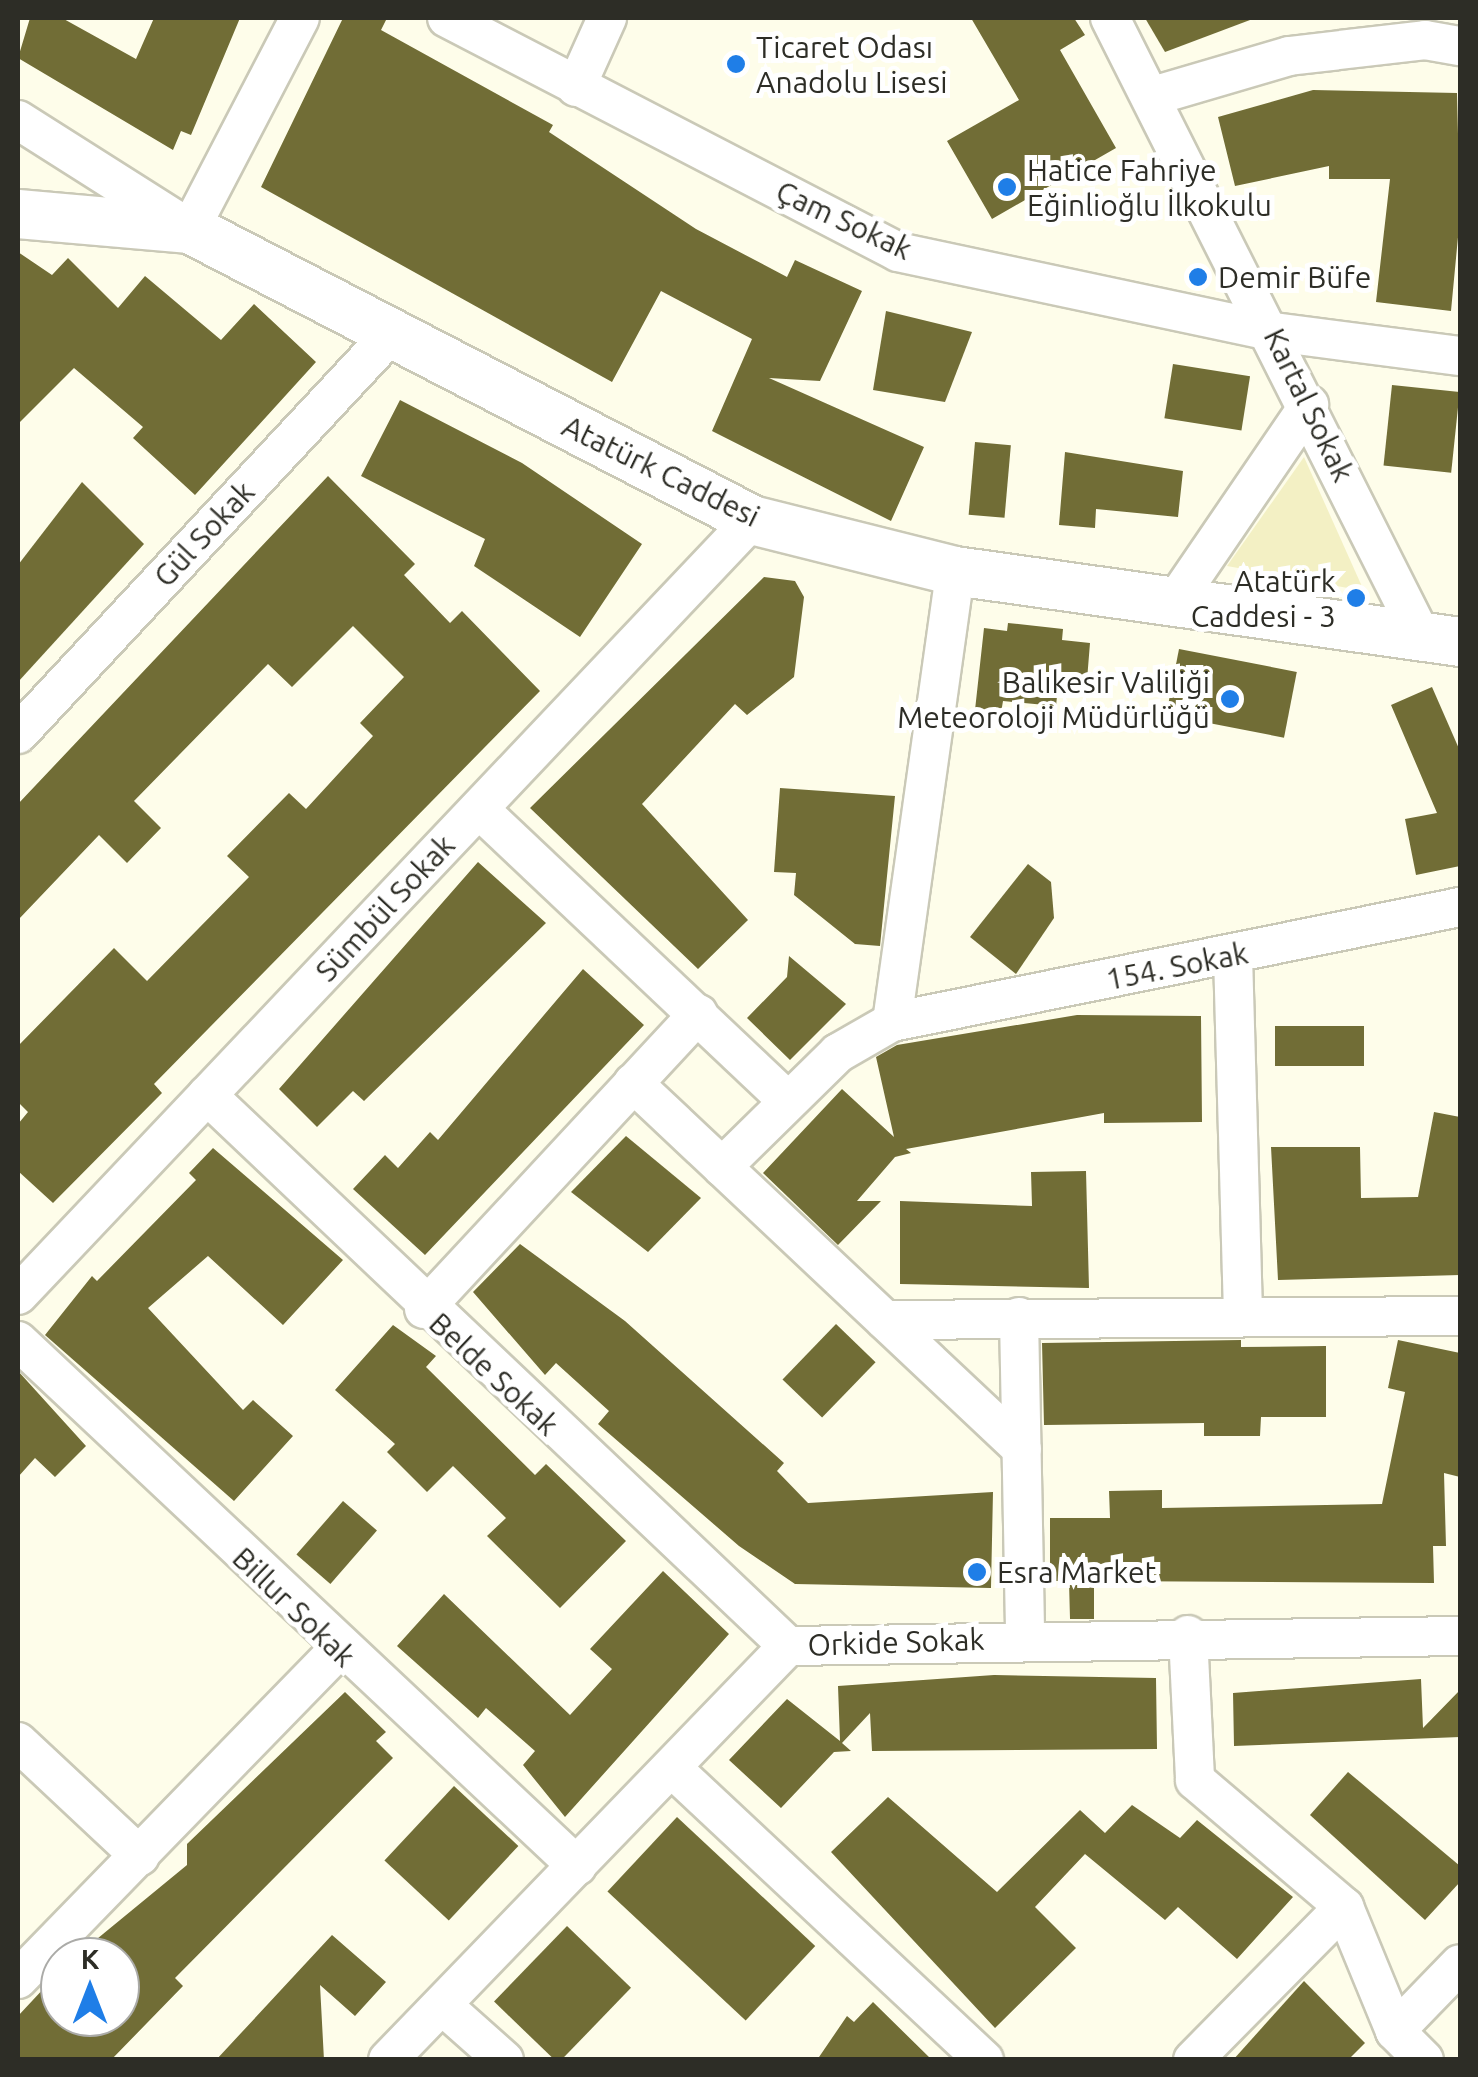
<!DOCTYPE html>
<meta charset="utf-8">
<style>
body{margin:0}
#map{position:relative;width:1478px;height:2077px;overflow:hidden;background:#fefdea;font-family:Ubuntu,sans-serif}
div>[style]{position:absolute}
.green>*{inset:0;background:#f3f0c4}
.building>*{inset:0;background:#716d36;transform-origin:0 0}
.roads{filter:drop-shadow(2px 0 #cac9b7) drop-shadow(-2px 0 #cac9b7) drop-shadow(0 2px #cac9b7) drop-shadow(0 -2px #cac9b7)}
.minor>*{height:38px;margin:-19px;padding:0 19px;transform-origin:19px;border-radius:19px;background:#fff}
.major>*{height:48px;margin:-24px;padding:0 24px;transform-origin:24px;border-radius:24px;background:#fff}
.dots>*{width:28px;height:28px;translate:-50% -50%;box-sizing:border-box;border:5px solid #fff;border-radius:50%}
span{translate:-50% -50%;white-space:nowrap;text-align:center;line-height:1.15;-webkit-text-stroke:10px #fff;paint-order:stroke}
.poi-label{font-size:30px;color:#2d2d26}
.left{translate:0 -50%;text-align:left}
.right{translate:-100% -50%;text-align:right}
.street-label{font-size:30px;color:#2d2d26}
.frame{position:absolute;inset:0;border:20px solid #2d2d26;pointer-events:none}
.north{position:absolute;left:40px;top:1937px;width:100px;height:100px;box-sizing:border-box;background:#fff;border:2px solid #ababa8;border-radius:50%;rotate:0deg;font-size:28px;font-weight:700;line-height:40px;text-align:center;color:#2d2d26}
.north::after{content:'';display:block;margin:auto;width:35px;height:45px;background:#1f7ee7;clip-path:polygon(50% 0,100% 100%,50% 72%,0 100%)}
</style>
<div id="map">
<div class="green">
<i style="clip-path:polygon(1304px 457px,1364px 591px,1227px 566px)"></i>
</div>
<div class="building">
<i style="clip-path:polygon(30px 18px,62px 18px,136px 59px,154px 18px,240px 18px,191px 135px,181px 131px,173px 150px,18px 58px)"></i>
<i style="clip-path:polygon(343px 18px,387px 18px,381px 30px,553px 125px,549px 132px,696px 229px,787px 277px,795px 260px,862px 291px,820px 381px,769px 378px,924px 447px,891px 521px,712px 431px,752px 339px,661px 291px,612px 382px,261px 187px)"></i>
<i style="clip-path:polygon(971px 18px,1074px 18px,1085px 35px,1060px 50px,1116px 148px,992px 219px,947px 141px,1019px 100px)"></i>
<i style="clip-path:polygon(1145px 18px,1250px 18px,1250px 20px,1165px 52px)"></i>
<i style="clip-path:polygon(1313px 90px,1457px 93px,1460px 216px,1451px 311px,1376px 302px,1390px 179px,1329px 179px,1329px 166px,1235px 186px,1218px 117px)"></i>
<i style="clip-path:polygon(18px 252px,52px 275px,68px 258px,118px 308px,145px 276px,221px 340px,254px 304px,316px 362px,195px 495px,133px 438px,143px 427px,74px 368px,18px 424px)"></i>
<i style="clip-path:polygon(886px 311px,972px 332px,945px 402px,873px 390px)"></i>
<i style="left:1173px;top:364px;width:78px;height:55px;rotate:9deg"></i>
<i style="left:1392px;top:385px;width:68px;height:81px;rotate:6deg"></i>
<i style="clip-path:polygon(400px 400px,522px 463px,642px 544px,580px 637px,474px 566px,485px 539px,361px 476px)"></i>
<i style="left:975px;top:442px;width:36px;height:73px;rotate:5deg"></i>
<i style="clip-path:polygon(1065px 452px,1183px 471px,1178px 517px,1096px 509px,1095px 528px,1059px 525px)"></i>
<i style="clip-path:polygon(328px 476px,415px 564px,404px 575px,450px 623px,462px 611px,540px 691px,154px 1084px,162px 1093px,53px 1203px,18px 1171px,18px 1124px,28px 1112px,18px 1102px,18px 1046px,114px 948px,147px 981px,249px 877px,227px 856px,289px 793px,306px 809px,373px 736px,360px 723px,404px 677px,353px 626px,292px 687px,268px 664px,134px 801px,161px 828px,127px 863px,99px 835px,18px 920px,18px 804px)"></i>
<i style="clip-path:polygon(82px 482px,144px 544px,18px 682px,18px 565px)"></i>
<i style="clip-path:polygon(764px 577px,795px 581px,804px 597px,794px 677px,747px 715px,735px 704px,642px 804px,748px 920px,698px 969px,530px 808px)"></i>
<i style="clip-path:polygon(1008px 623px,1063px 629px,1062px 640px,1090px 643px,1087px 680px,1059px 677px,1056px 706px,1003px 701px,1001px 713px,975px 710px,984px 628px,1007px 631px)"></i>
<i style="left:1179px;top:649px;width:120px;height:67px;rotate:11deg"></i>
<i style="clip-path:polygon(1432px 687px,1460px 751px,1460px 866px,1416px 875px,1405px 819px,1437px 813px,1391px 705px)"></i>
<i style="clip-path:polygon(780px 788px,895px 796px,880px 946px,855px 944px,794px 895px,796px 873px,774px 872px)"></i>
<i style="clip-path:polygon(478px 862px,546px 923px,364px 1101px,353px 1091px,317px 1127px,279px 1089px)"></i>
<i style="clip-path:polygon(1028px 864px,1051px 882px,1054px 918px,1016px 974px,970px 937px)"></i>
<i style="clip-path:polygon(789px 956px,846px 1004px,790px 1060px,747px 1018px,787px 977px)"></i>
<i style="clip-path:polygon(583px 969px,644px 1025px,425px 1255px,353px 1189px,385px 1155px,398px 1168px,430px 1132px,438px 1140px)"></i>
<i style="clip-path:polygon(1077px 1015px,1201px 1016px,1202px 1122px,1104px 1123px,1104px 1113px,906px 1149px,911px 1153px,895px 1157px,857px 1201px,881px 1201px,838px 1245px,763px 1173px,842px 1089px,894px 1137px,876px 1057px,897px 1045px)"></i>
<i style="left:1275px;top:1026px;width:89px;height:40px"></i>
<i style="clip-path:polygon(1434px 1112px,1460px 1117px,1460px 1275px,1278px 1280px,1271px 1147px,1360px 1147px,1361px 1198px,1418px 1197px)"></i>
<i style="clip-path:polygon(626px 1136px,701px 1198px,648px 1252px,571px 1192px)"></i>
<i style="clip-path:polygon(213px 1148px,343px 1260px,283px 1325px,208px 1256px,148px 1308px,243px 1410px,253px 1400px,293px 1436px,234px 1501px,45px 1335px,92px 1276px,97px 1281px,196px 1180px,189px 1173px)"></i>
<i style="clip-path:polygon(1086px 1171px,1089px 1288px,900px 1284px,900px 1201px,1032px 1206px,1031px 1172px)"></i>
<i style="clip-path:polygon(520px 1244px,625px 1321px,784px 1463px,777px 1471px,808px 1503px,993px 1492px,991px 1588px,795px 1584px,739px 1546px,598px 1424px,609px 1411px,556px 1363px,545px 1375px,473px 1292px)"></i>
<i style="left:836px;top:1324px;width:55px;height:77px;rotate:44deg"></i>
<i style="clip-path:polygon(393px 1325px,436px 1356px,426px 1367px,535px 1475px,546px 1464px,626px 1541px,560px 1608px,487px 1536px,506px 1518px,453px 1466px,427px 1492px,387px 1452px,395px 1444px,335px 1390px)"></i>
<i style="clip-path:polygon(1241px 1340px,1241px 1347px,1326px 1346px,1326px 1417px,1261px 1417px,1260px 1436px,1204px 1436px,1204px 1423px,1044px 1425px,1042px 1343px)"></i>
<i style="clip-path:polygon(1398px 1340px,1460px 1353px,1460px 1477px,1444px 1473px,1446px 1546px,1433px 1546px,1434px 1583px,1094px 1581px,1094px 1619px,1070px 1619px,1069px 1581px,1050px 1581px,1050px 1518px,1110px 1518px,1109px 1491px,1162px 1490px,1162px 1508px,1382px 1504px,1405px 1392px,1388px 1388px)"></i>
<i style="clip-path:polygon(18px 1371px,86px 1446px,55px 1477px,35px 1458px,18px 1477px)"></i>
<i style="left:343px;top:1501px;width:45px;height:71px;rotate:41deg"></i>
<i style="clip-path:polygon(663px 1571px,729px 1634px,565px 1817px,523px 1765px,535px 1751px,486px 1708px,478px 1718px,397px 1646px,444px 1594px,570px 1715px,612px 1669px,590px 1649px)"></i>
<i style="clip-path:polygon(994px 1675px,1156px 1678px,1157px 1749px,872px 1751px,870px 1713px,842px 1743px,851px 1751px,834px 1752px,781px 1808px,729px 1760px,787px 1699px,840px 1741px,838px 1686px)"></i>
<i style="clip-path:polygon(1421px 1679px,1423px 1728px,1460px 1690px,1460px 1737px,1234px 1746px,1233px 1693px)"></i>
<i style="clip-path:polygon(345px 1692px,386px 1732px,376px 1741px,393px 1758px,175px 1978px,183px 1986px,111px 2060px,18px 2060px,18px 2016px,60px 1971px,60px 2017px,120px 2017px,120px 1957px,75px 1957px,187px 1865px,187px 1844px)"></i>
<i style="clip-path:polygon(1348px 1772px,1460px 1866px,1460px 1882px,1425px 1920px,1310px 1815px)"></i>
<i style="left:454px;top:1786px;width:88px;height:102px;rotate:43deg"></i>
<i style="clip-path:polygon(888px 1797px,997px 1892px,1080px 1810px,1105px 1833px,1132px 1805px,1180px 1838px,1197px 1820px,1293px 1897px,1237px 1959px,1178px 1907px,1165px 1920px,1085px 1854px,1035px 1907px,1076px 1948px,995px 2028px,831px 1852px)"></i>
<i style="left:677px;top:1817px;width:189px;height:102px;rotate:43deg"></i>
<i style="left:567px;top:1926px;width:89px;height:105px;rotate:44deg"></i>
<i style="clip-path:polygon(332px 1935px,386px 1982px,355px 2016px,320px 1985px,324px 2060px,216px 2060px)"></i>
<i style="clip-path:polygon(1304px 1981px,1365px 2043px,1348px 2060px,1233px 2060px)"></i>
<i style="clip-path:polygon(873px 2002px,932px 2060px,817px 2060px,847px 2016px,854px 2022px)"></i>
</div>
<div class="roads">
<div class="minor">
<i style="left:447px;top:18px;width:508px;rotate:27.42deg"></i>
<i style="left:898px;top:252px;width:384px;rotate:12deg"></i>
<i style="left:1274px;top:332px;width:188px;rotate:7.4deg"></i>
<i style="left:1110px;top:18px;width:692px;rotate:63.29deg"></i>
<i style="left:576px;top:87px;width:76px;rotate:-65.8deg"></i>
<i style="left:1153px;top:96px;width:142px;rotate:-16.4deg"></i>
<i style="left:1289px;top:56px;width:137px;rotate:-6.7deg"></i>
<i style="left:1425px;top:40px;width:36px;rotate:10deg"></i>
<i style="left:18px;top:120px;width:204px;rotate:32.4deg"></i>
<i style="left:190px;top:229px;width:238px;rotate:-62.5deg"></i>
<i style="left:1174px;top:603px;width:240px;rotate:-55.7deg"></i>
<i style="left:18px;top:734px;width:547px;rotate:-47deg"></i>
<i style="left:479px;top:809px;width:425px;rotate:43.4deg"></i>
<i style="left:1233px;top:955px;width:362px;rotate:88.4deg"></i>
<i style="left:892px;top:1022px;width:455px;rotate:-82deg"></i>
<i style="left:633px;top:1083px;width:534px;rotate:43.26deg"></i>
<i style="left:207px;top:1095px;width:801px;rotate:43.48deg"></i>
<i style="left:722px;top:1167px;width:163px;rotate:-44.5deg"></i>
<i style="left:838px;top:1053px;width:62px;rotate:-29.9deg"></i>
<i style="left:892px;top:1022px;width:580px;rotate:-11.45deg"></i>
<i style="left:18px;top:1295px;width:1067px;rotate:-46.56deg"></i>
<i style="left:424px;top:1309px;width:403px;rotate:-47.1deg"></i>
<i style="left:1019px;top:1317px;width:321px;rotate:88.9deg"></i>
<i style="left:885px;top:1320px;width:575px;rotate:-0.4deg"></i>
<i style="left:18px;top:1341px;width:767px;rotate:43.2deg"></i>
<i style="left:1188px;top:1635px;width:145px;rotate:87.2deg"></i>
<i style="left:1195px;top:1780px;width:196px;rotate:40.4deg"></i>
<i style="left:1344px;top:1907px;width:134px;rotate:67.6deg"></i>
<i style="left:1395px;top:2031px;width:41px;rotate:45deg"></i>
<i style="left:18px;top:1742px;width:167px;rotate:43.1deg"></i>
<i style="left:673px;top:1769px;width:426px;rotate:43.1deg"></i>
<i style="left:18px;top:1979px;width:459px;rotate:-45.8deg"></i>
<i style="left:442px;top:2005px;width:83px;rotate:41.6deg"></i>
<i style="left:1395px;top:2031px;width:93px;rotate:-45.9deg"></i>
<i style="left:388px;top:2060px;width:576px;rotate:-45.99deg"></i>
<i style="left:788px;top:1646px;width:672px;rotate:-0.85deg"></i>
<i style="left:1193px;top:2060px;width:215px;rotate:-45.4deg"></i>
</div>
<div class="major">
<i style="left:18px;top:214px;width:173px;rotate:5deg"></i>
<i style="left:190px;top:229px;width:633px;rotate:27.37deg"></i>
<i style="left:752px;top:520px;width:209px;rotate:14.1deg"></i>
<i style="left:955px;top:571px;width:510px;rotate:8deg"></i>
</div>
</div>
<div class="dots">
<i style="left:736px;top:64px;background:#1f7ee7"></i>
<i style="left:1007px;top:187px;background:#1f7ee7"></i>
<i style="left:1198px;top:277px;background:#1f7ee7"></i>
<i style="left:1356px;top:598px;background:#1f7ee7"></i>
<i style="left:1230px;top:699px;background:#1f7ee7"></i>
<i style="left:977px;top:1572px;background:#1f7ee7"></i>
</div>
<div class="poi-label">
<span class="left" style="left:756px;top:64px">Ticaret Odası<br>Anadolu Lisesi</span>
<span class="left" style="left:1027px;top:187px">Hatice Fahriye<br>Eğinlioğlu İlkokulu</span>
<span class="left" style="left:1218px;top:277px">Demir Büfe</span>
<span class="right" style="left:1336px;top:598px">Atatürk<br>Caddesi - 3</span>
<span class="right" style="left:1210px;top:699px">Balıkesir Valiliği<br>Meteoroloji Müdürlüğü</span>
<span class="left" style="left:997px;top:1572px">Esra Market</span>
</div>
<div class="street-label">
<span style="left:844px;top:220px;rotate:25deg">Çam Sokak</span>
<span style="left:1309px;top:405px;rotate:64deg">Kartal Sokak</span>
<span style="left:661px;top:471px;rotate:26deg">Atatürk Caddesi</span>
<span style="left:204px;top:534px;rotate:-47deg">Gül Sokak</span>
<span style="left:385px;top:908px;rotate:-47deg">Sümbül Sokak</span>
<span style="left:1177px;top:966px;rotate:-11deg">154. Sokak</span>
<span style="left:494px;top:1374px;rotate:43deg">Belde Sokak</span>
<span style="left:294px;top:1607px;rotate:44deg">Billur Sokak</span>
<span style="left:896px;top:1642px;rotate:-2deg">Orkide Sokak</span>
</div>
<div class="frame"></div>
<div class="north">K</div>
</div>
